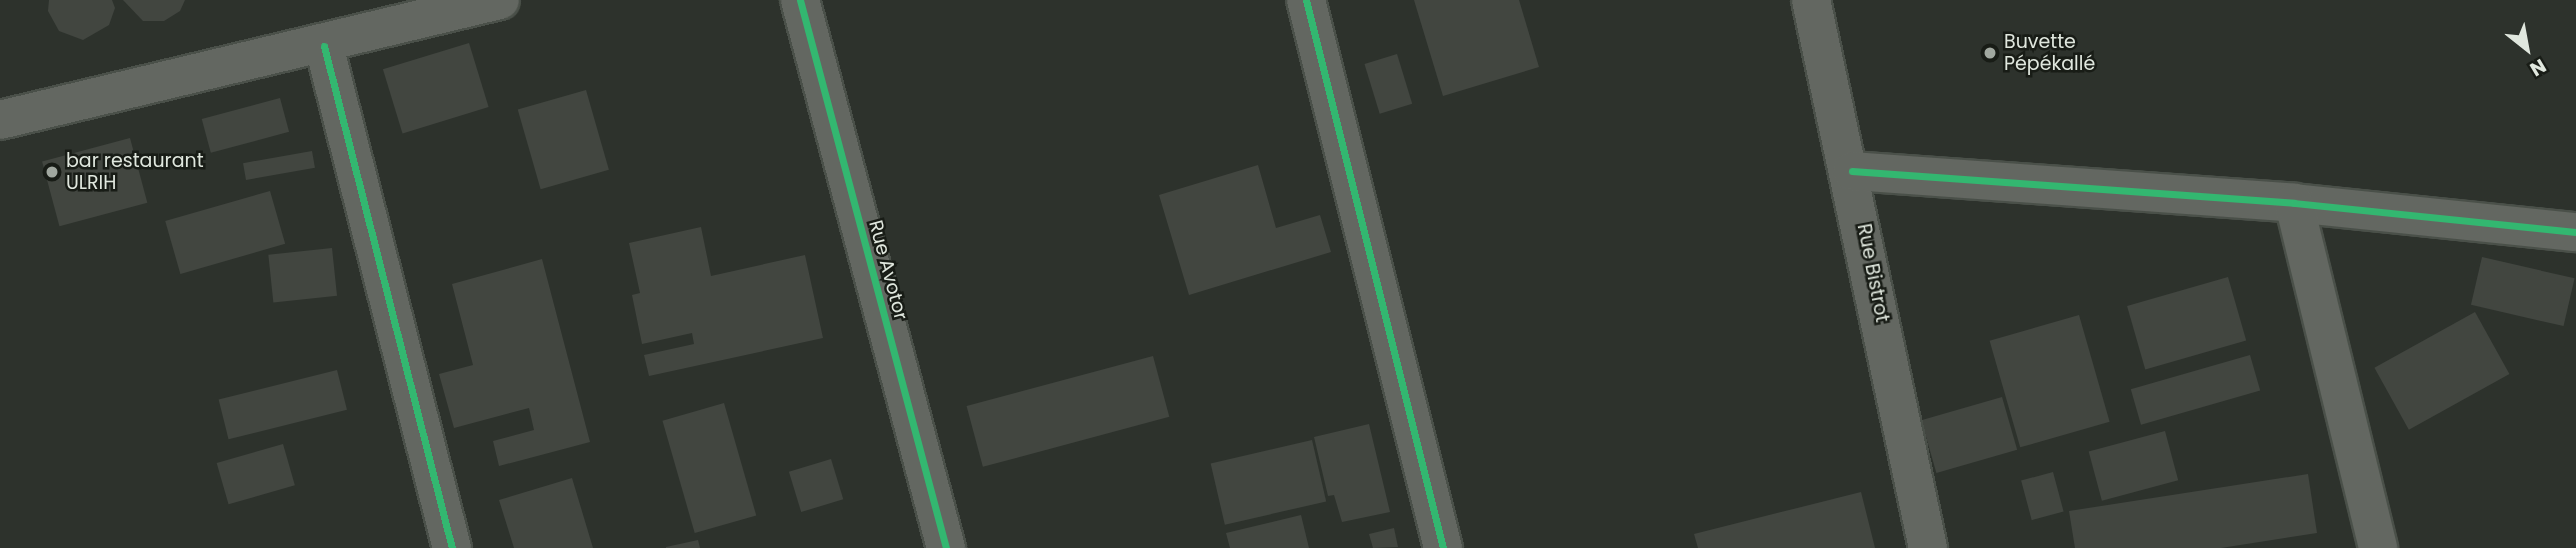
<!DOCTYPE html>
<meta charset="utf-8">
<style>
body{margin:0}
#map{position:relative;width:2576px;height:548px;overflow:hidden;background:#2d322c;font-family:Poppins,sans-serif}
div>[style]{position:absolute}
.building>*{inset:0;background:#424640;transform-origin:0 0}
.roads{filter:drop-shadow(2px 0 #4a5049) drop-shadow(-2px 0 #4a5049) drop-shadow(0 2px #4a5049) drop-shadow(0 -2px #4a5049)}
.street>*{height:38px;margin:-19px;padding:0 19px;transform-origin:19px;border-radius:19px;background:#636761}
.cycleway>*{height:7px;margin:-3.5px;padding:0 3.5px;transform-origin:3.5px;border-radius:3.5px;background:#33b770}
.dots>*{width:19px;height:19px;translate:-50% -50%;box-sizing:border-box;border:4px solid #181c16;border-radius:50%}
span{translate:-50% -50%;white-space:nowrap;text-align:center;line-height:1.15;-webkit-text-stroke:5px #181c16;paint-order:stroke}
.poi-label{font-size:19px;color:#e0e7de}
.left{translate:0 -50%;text-align:left}
.street-label{font-size:19px;color:#e0e7de}
.north{position:absolute;left:2492px;top:14px;width:70px;height:70px;-webkit-text-stroke:5px #181c16;paint-order:stroke;rotate:149deg;font-size:19px;font-weight:700;line-height:28px;text-align:center;color:#e0e7de}
.north::after{content:'';display:block;margin:auto;width:24px;height:32px;background:#e0e7de;clip-path:polygon(50% 0,100% 100%,50% 72%,0 100%)}
</style>
<div id="map">
<div class="building">
<i style="clip-path:polygon(49px 0,112px 0,115px 8px,109px 25px,83px 40px,59px 31px,48px 11px)"></i>
<i style="clip-path:polygon(123px 0,185px 0,180px 11px,164px 21px,143px 21px)"></i>
<i style="clip-path:polygon(1414px 0,1519px 0,1539px 67px,1443px 96px)"></i>
<i style="left:469px;top:43px;width:67px;height:90px;rotate:73deg"></i>
<i style="left:1397px;top:54px;width:52px;height:34px;rotate:73deg"></i>
<i style="left:586px;top:90px;width:83px;height:71px;rotate:74deg"></i>
<i style="left:280px;top:98px;width:35px;height:81px;rotate:75deg"></i>
<i style="left:130px;top:138px;width:67px;height:91px;rotate:75deg"></i>
<i style="left:312px;top:151px;width:17px;height:70px;rotate:80deg"></i>
<i style="clip-path:polygon(1258px 165px,1276px 228px,1320px 215px,1331px 252px,1189px 295px,1159px 195px)"></i>
<i style="left:270px;top:191px;width:55px;height:109px;rotate:74deg"></i>
<i style="clip-path:polygon(701px 227px,711px 276px,805px 255px,823px 338px,649px 376px,644px 355px,694px 344px,692px 333px,642px 344px,632px 295px,640px 293px,629px 243px)"></i>
<i style="left:332px;top:248px;width:48px;height:64px;rotate:84deg"></i>
<i style="left:2482px;top:257px;width:95px;height:49px;rotate:13deg"></i>
<i style="clip-path:polygon(542px 259px,590px 442px,499px 466px,493px 441px,534px 430px,529px 408px,454px 428px,439px 374px,473px 365px,452px 284px)"></i>
<i style="left:2228px;top:277px;width:66px;height:105px;rotate:74deg"></i>
<i style="left:2475px;top:312px;width:71px;height:115px;rotate:61deg"></i>
<i style="left:2079px;top:315px;width:111px;height:93px;rotate:74deg"></i>
<i style="left:2250px;top:355px;width:37px;height:124px;rotate:74deg"></i>
<i style="left:1153px;top:356px;width:63px;height:193px;rotate:75deg"></i>
<i style="left:337px;top:370px;width:41px;height:122px;rotate:76deg"></i>
<i style="left:2002px;top:397px;width:55px;height:84px;rotate:74deg"></i>
<i style="left:724px;top:403px;width:117px;height:64px;rotate:74deg"></i>
<i style="clip-path:polygon(1369px 424px,1390px 512px,1342px 522px,1334px 495px,1328px 496px,1314px 437px)"></i>
<i style="left:2165px;top:431px;width:51px;height:79px;rotate:75deg"></i>
<i style="left:1312px;top:440px;width:63px;height:104px;rotate:77deg"></i>
<i style="left:283px;top:444px;width:43px;height:69px;rotate:74deg"></i>
<i style="left:831px;top:459px;width:42px;height:44px;rotate:73deg"></i>
<i style="left:2053px;top:472px;width:41px;height:33px;rotate:75deg"></i>
<i style="clip-path:polygon(2308px 474px,2317px 533px,2221px 548px,2075px 548px,2069px 511px)"></i>
<i style="clip-path:polygon(572px 478px,593px 548px,514px 548px,499px 500px)"></i>
<i style="clip-path:polygon(1861px 492px,1875px 548px,1698px 548px,1694px 534px)"></i>
<i style="clip-path:polygon(1301px 515px,1309px 548px,1230px 548px,1226px 533px)"></i>
<i style="clip-path:polygon(1394px 528px,1398px 547px,1373px 548px,1369px 534px)"></i>
<i style="clip-path:polygon(698px 540px,700px 548px,666px 548px,666px 547px)"></i>
</div>
<div class="roads">
<div class="street">
<i style="left:800px;top:0;width:567px;rotate:75.08deg"></i>
<i style="left:1306px;top:0;width:565px;rotate:75.96deg"></i>
<i style="left:1811px;top:0;width:560px;rotate:77.95deg"></i>
<i style="left:324px;top:46px;width:518px;rotate:75.7deg"></i>
<i style="left:0;top:120px;width:514px;rotate:-13.5deg"></i>
<i style="left:1852px;top:171px;width:443px;rotate:4.1deg"></i>
<i style="left:2294px;top:203px;width:283px;rotate:5.9deg"></i>
<i style="left:2294px;top:203px;width:355px;rotate:76.3deg"></i>
</div>
</div>
<div class="cycleway">
<i style="left:800px;top:0;width:567px;rotate:75.08deg"></i>
<i style="left:1306px;top:0;width:565px;rotate:75.96deg"></i>
<i style="left:324px;top:46px;width:518px;rotate:75.7deg"></i>
<i style="left:1852px;top:171px;width:443px;rotate:4.1deg"></i>
<i style="left:2294px;top:203px;width:283px;rotate:5.9deg"></i>
</div>
<div class="dots">
<i style="left:1990px;top:53px;background:#a1a8a0"></i>
<i style="left:52px;top:172px;background:#a1a8a0"></i>
</div>
<div class="poi-label">
<span class="left" style="left:2004px;top:53px">Buvette<br>Pépékallé</span>
<span class="left" style="left:66px;top:172px">bar restaurant<br>ULRIH</span>
</div>
<div class="street-label">
<span style="left:888px;top:270px;rotate:75deg">Rue Avotor</span>
<span style="left:1873px;top:273px;rotate:79deg">Rue Bistrot</span>
</div>
<div class="north">N</div>
</div>
